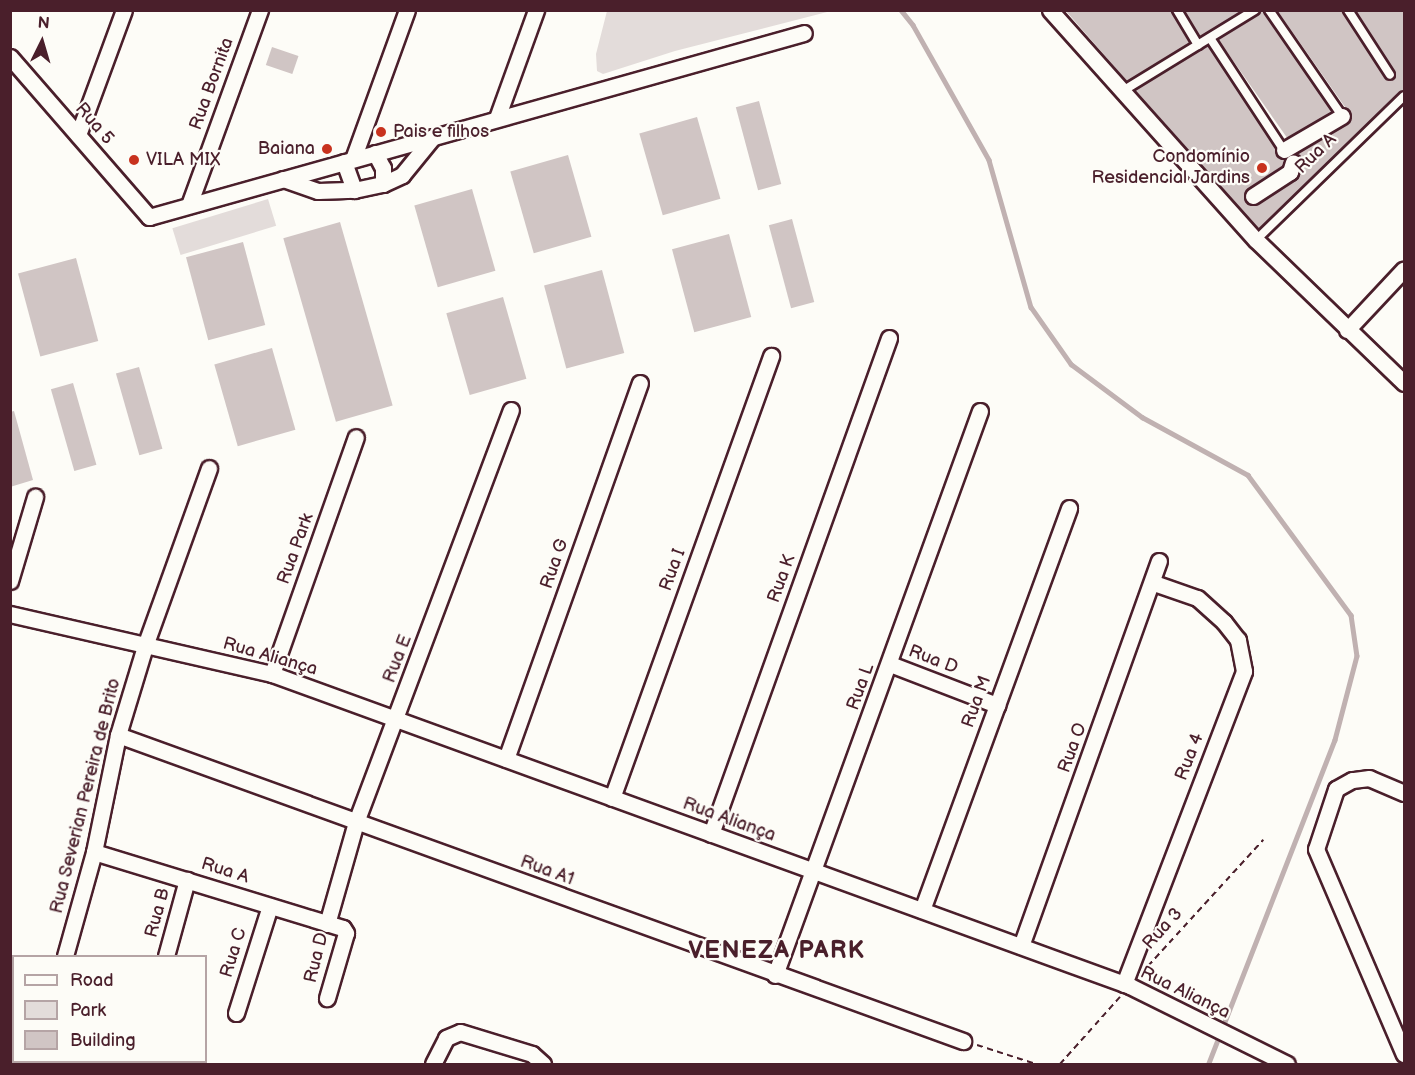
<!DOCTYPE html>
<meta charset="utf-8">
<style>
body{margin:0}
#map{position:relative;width:1415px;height:1075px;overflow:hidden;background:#fdfcf7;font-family:"Balsamiq Sans",sans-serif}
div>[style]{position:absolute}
.green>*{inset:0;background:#e3dcda;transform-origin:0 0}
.stream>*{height:4.5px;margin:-2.25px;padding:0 2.25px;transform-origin:2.25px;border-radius:2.25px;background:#c0b1b1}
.building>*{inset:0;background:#d0c5c4;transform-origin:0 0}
.path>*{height:2px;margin-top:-1px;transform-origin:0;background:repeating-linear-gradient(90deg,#4a1f2b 0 6px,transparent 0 10.5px)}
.roads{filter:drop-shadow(2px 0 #4a1f2b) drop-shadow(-2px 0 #4a1f2b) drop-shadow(0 2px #4a1f2b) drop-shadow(0 -2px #4a1f2b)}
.lane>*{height:8px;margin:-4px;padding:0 4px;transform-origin:4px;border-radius:4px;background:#fdfcf7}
.street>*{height:15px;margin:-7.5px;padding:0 7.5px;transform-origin:7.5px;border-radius:7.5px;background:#fdfcf7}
.dots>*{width:16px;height:16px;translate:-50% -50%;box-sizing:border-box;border:3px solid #fdfcf7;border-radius:50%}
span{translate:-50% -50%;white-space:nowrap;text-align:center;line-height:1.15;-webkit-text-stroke:4.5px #fdfcf7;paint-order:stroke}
.street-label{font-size:18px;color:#4a1f2b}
.poi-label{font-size:18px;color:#4a1f2b}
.left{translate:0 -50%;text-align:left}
.right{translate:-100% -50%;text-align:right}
.district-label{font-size:24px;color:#4a1f2b;font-weight:700;letter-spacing:1.5px}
.frame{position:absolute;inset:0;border:12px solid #4a1f2b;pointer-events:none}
.legend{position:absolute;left:12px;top:955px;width:195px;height:108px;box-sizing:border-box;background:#fdfcf7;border:2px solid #b5a4a5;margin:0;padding:8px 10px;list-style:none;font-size:18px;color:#4a1f2b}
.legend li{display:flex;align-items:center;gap:12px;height:30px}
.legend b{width:30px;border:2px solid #b5a4a5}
.north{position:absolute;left:12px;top:12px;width:60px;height:60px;-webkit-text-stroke:4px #fdfcf7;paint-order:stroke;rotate:5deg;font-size:16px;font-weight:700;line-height:24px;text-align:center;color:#4a1f2b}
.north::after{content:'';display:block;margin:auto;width:21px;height:27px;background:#4a1f2b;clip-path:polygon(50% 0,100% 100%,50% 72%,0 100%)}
</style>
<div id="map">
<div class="green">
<i style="clip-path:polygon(607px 11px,607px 10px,831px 11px,675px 51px,603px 74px,597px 71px,596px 54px)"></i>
<i style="left:268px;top:199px;width:28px;height:100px;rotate:73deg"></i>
</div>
<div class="stream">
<i style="left:901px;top:10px;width:19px;rotate:51deg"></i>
<i style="left:913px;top:25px;width:155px;rotate:60.6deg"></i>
<i style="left:989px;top:160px;width:153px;rotate:74.1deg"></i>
<i style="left:1031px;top:307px;width:70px;rotate:54.9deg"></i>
<i style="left:1071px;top:364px;width:89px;rotate:36.7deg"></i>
<i style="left:1142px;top:417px;width:121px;rotate:28.7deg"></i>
<i style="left:1248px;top:475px;width:174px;rotate:53.7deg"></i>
<i style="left:1351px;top:615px;width:41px;rotate:81.7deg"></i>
<i style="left:1357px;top:656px;width:87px;rotate:104.7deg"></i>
<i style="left:1335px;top:740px;width:348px;rotate:111.3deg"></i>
</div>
<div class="building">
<i style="clip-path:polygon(1065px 10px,1171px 10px,1190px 43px,1127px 81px)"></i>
<i style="clip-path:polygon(1184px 10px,1243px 10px,1200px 37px)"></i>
<i style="left:1261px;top:10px;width:123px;height:52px;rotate:55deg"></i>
<i style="clip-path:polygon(1277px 10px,1342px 10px,1390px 81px,1395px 78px,1395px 72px,1355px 10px,1404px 10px,1404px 90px,1259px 229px,1135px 90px,1208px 46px,1275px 147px,1276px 155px,1284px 160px,1282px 166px,1245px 191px,1245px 202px,1258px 204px,1296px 180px,1302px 164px,1297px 153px,1347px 124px,1352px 117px)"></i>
<i style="left:272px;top:47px;width:28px;height:19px;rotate:19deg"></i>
<i style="left:759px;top:101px;width:86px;height:24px;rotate:75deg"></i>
<i style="left:697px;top:117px;width:85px;height:60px;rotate:74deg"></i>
<i style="left:568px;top:155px;width:85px;height:60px;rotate:74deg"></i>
<i style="left:472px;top:189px;width:85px;height:60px;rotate:74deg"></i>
<i style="left:792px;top:219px;width:86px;height:24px;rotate:75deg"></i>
<i style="left:340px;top:222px;width:191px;height:59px;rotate:74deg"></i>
<i style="left:729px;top:234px;width:86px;height:59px;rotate:75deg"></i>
<i style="left:243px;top:242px;width:86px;height:59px;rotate:75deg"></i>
<i style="left:76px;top:258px;width:86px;height:60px;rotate:75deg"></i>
<i style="left:602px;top:270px;width:86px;height:60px;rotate:75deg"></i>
<i style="left:503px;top:297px;width:85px;height:59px;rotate:74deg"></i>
<i style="left:272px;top:348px;width:85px;height:60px;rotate:74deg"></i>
<i style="left:139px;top:367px;width:85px;height:24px;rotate:74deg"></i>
<i style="left:73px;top:383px;width:85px;height:23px;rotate:74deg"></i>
<i style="clip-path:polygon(14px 411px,33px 480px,10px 487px,10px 412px)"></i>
</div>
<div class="path">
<i style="left:1148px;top:966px;width:171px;rotate:-47.6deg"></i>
<i style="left:977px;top:1045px;width:62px;rotate:17.9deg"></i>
<i style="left:1060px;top:1064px;width:90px;rotate:-48.2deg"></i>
</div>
<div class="roads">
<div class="lane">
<i style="left:1177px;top:10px;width:41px;rotate:59deg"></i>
<i style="left:1269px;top:10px;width:129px;rotate:55.4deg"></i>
<i style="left:1348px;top:10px;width:77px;rotate:57.1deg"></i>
<i style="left:1210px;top:38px;width:136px;rotate:56.7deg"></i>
<i style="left:1121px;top:92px;width:157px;rotate:-31.5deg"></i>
<i style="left:1256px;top:240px;width:206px;rotate:-44.2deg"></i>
</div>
<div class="street">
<i style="left:1050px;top:10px;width:309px;rotate:48.2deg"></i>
<i style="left:1256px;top:240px;width:206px;rotate:44deg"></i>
<i style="left:10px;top:57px;width:212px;rotate:49deg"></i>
<i style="left:149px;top:217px;width:680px;rotate:-15.69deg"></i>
<i style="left:497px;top:118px;width:115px;rotate:-70.1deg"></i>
<i style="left:78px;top:135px;width:133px;rotate:-69.8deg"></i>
<i style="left:1284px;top:150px;width:67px;rotate:-30.4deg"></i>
<i style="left:375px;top:153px;width:17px;rotate:62deg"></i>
<i style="left:383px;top:168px;width:16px;rotate:90deg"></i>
<i style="left:353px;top:159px;width:158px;rotate:-70.1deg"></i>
<i style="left:344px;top:162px;width:30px;rotate:70deg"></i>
<i style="left:283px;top:179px;width:37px;rotate:19deg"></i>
<i style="left:318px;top:191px;width:36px;rotate:-2deg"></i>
<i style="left:354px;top:190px;width:30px;rotate:-12deg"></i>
<i style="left:383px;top:184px;width:21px;rotate:-25deg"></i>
<i style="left:402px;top:175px;width:49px;rotate:-50.8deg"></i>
<i style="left:1253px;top:196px;width:44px;rotate:-33deg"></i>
<i style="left:1290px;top:172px;width:10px;rotate:-73deg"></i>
<i style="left:189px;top:205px;width:208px;rotate:-70deg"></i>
<i style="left:1347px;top:330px;width:83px;rotate:-46.9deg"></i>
<i style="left:10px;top:581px;width:88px;rotate:-73.4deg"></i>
<i style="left:10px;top:614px;width:269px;rotate:12.9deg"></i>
<i style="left:272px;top:674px;width:913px;rotate:19.98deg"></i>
<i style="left:1130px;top:986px;width:175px;rotate:26.4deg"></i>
<i style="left:890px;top:664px;width:115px;rotate:21deg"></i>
<i style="left:272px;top:674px;width:251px;rotate:-70.5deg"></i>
<i style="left:118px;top:735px;width:899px;rotate:19.91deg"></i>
<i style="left:506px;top:759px;width:399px;rotate:-70.4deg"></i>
<i style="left:1404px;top:793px;width:38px;rotate:-157deg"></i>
<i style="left:1369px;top:778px;width:17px;rotate:173deg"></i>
<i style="left:1352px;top:780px;width:18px;rotate:151deg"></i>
<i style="left:1336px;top:789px;width:63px;rotate:108.4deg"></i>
<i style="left:1316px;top:849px;width:223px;rotate:66.8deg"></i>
<i style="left:612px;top:798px;width:470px;rotate:-70.2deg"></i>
<i style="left:711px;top:834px;width:527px;rotate:-70.26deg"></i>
<i style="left:94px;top:852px;width:260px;rotate:17deg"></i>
<i style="left:343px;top:928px;width:6px;rotate:59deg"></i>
<i style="left:346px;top:933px;width:68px;rotate:106.3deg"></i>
<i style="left:922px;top:910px;width:428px;rotate:-69.9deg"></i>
<i style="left:327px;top:924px;width:106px;rotate:-74.1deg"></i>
<i style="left:356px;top:822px;width:440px;rotate:-69.4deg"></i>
<i style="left:1021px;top:946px;width:409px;rotate:-70.3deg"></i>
<i style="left:65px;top:956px;width:108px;rotate:-74.4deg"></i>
<i style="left:94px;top:852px;width:119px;rotate:-78.4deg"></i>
<i style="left:118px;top:735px;width:93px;rotate:-73.1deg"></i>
<i style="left:145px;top:646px;width:189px;rotate:-70.2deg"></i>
<i style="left:166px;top:956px;width:79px;rotate:-74.6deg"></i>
<i style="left:775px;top:975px;width:600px;rotate:-70.03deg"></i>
<i style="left:1124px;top:984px;width:335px;rotate:-69deg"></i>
<i style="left:1244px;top:671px;width:32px;rotate:-101deg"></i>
<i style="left:1238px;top:640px;width:23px;rotate:-128deg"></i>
<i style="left:1224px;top:622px;width:36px;rotate:-138deg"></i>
<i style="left:1197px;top:598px;width:46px;rotate:-160.8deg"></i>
<i style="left:236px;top:1013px;width:112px;rotate:-72.4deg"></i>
<i style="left:28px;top:1064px;width:2px;rotate:-63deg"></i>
<i style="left:433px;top:1064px;width:29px;rotate:-63deg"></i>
<i style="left:446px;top:1038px;width:15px;rotate:-23deg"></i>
<i style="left:460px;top:1032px;width:75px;rotate:17deg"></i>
<i style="left:532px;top:1054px;width:15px;rotate:42deg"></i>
</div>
</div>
<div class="dots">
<i style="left:381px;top:132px;background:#c8321e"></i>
<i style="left:327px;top:149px;background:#c8321e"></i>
<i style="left:134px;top:160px;background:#c8321e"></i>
<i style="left:1262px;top:168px;background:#c8321e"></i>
</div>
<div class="street-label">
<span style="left:212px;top:84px;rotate:-70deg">Rua Bornita</span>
<span style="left:94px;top:124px;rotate:49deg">Rua 5</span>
<span style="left:1316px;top:154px;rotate:-44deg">Rua A</span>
<span style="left:296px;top:549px;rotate:-70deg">Rua Park</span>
<span style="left:555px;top:564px;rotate:-71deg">Rua G</span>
<span style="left:673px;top:570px;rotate:-70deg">Rua I</span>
<span style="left:782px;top:579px;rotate:-70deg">Rua K</span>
<span style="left:270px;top:657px;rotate:16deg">Rua Aliança</span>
<span style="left:398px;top:659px;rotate:-69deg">Rua E</span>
<span style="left:933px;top:660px;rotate:21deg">Rua D</span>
<span style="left:861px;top:687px;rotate:-70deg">Rua L</span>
<span style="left:977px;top:702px;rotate:-70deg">Rua M</span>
<span style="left:1073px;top:748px;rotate:-70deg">Rua O</span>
<span style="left:1190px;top:757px;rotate:-69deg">Rua 4</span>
<span style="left:86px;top:796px;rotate:-76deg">Rua Severian Pereira de Brito</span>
<span style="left:729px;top:820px;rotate:20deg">Rua Aliança</span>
<span style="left:225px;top:871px;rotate:17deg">Rua A</span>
<span style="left:547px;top:871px;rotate:20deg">Rua A1</span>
<span style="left:158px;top:913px;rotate:-75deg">Rua B</span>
<span style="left:1163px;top:929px;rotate:-48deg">Rua 3</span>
<span style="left:234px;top:953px;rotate:-73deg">Rua C</span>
<span style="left:317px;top:958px;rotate:-76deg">Rua D</span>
<span style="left:1185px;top:993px;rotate:26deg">Rua Aliança</span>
</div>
<div class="poi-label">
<span class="left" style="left:393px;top:132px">Pais e filhos</span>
<span class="right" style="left:315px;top:149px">Baiana</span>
<span class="right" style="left:1250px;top:168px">Condomínio<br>Residencial Jardins</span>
<span class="left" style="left:146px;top:160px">VILA MIX</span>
</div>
<div class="district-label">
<span style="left:777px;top:951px">VENEZA PARK</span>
</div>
<div class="frame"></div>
<ul class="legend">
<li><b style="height:8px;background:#fdfcf7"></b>Road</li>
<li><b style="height:16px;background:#e3dcda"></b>Park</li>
<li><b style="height:16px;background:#d0c5c4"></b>Building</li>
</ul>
<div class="north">N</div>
</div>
